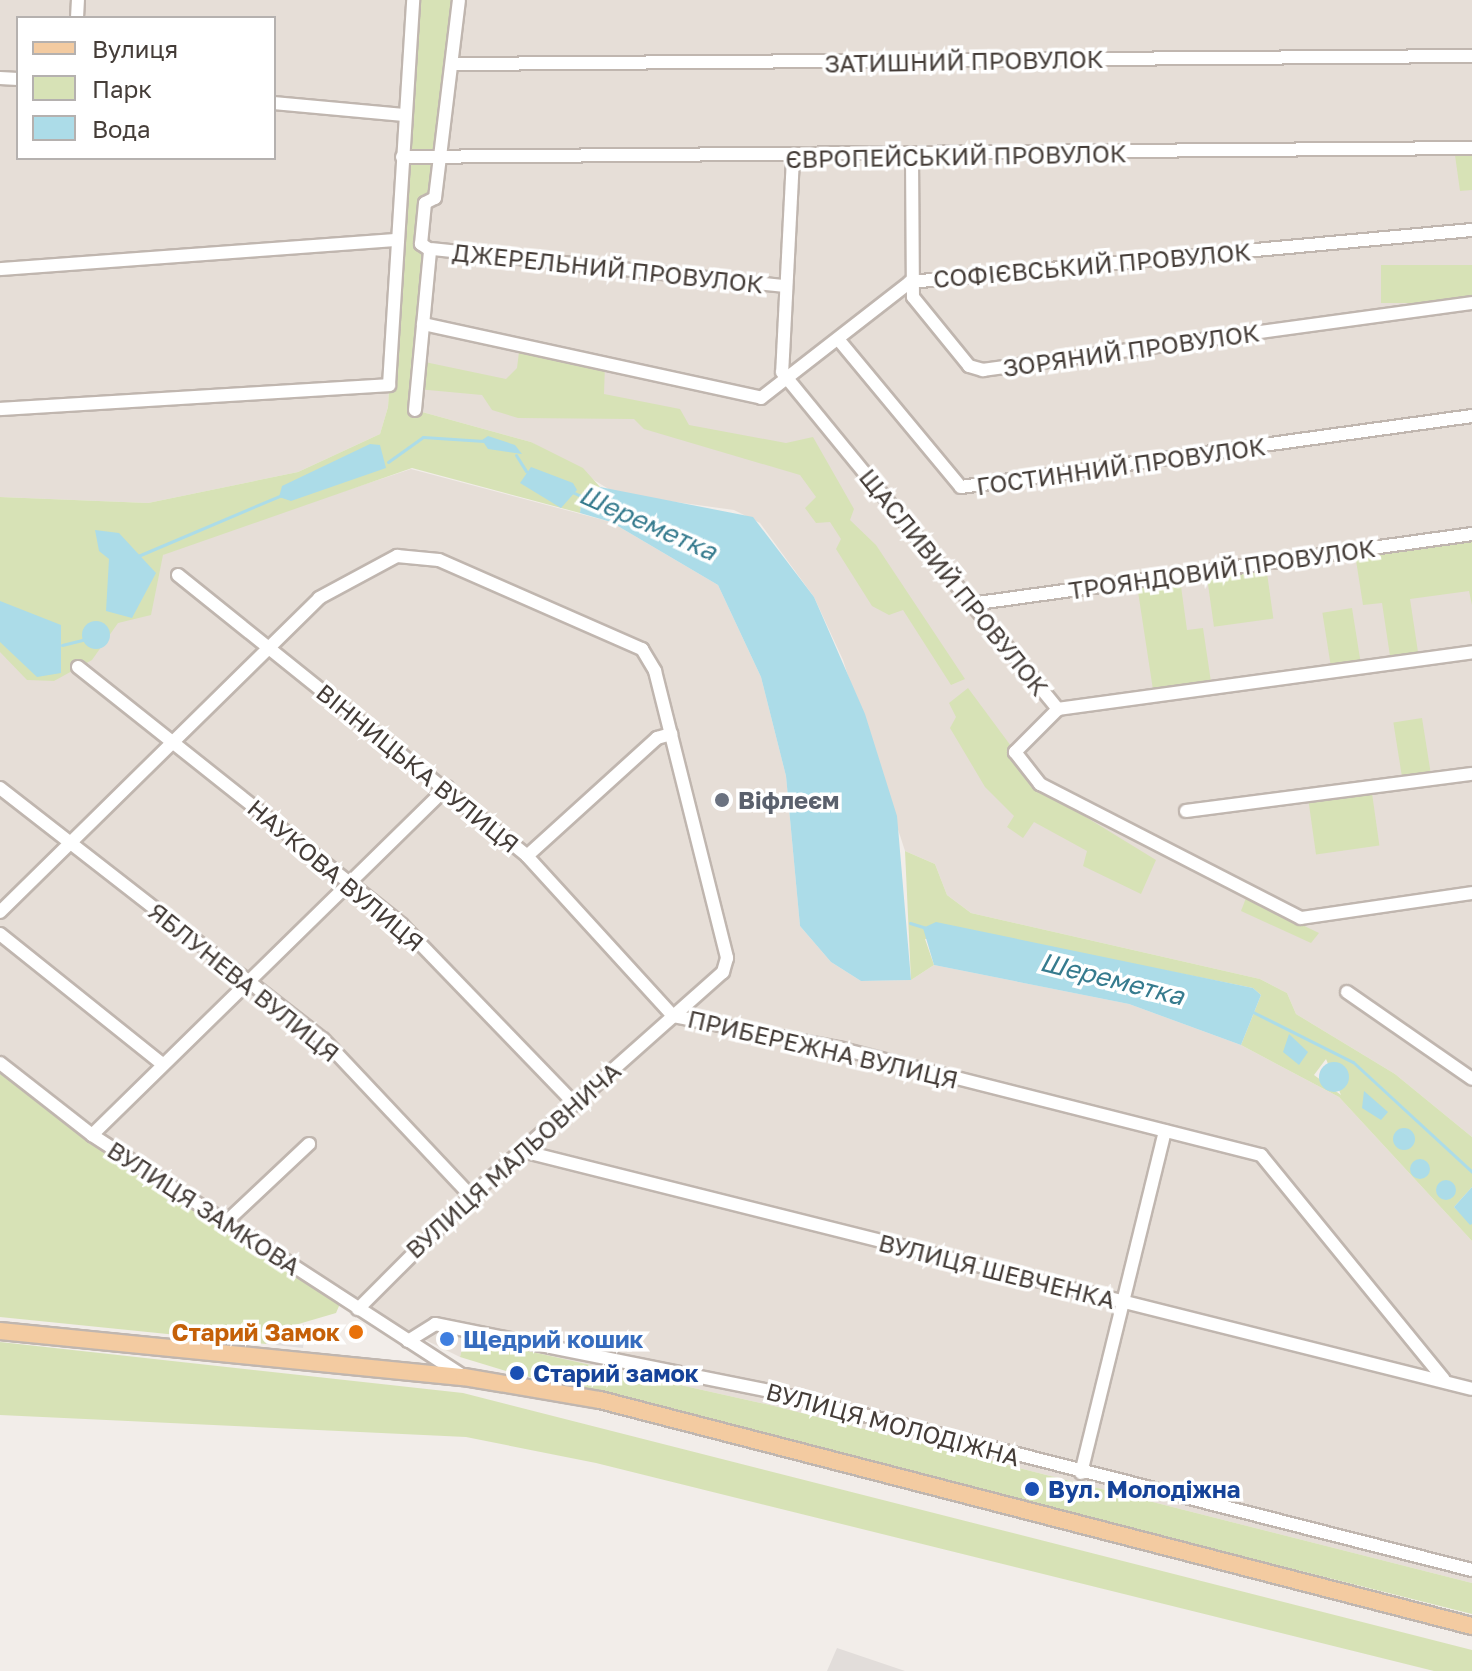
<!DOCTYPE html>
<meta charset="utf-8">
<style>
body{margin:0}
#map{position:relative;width:1472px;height:1671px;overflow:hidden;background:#f2ede9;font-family:"Golos Text",sans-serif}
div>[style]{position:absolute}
.residential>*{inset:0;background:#e6ded7}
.industrial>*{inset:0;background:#e2ddda}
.green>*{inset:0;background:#d7e2b6;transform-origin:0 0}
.parking>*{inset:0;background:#e1dedd}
.water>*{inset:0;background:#acdce8}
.round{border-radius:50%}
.stream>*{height:3px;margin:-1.5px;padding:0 1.5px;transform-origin:1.5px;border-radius:1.5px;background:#acdce8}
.roads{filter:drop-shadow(2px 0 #c0b6af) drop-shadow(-2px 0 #c0b6af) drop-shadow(0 2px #c0b6af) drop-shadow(0 -2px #c0b6af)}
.minor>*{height:12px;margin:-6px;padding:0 6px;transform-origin:6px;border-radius:6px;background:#fff}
.major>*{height:16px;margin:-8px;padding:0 8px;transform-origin:8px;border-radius:8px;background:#f3cba1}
.dots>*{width:22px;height:22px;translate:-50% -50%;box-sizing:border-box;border:4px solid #fff;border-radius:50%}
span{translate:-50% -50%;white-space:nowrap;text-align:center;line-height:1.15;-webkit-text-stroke:7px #fff;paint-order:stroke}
.street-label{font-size:24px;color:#453d38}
.worship-label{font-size:24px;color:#5b616d;font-weight:700}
.left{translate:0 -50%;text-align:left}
.food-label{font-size:24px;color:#c56008;font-weight:700}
.right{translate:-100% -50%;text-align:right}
.shop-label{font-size:24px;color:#366cbe;font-weight:700}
.transit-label{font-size:24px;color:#164399;font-weight:700}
.water-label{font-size:26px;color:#367b8e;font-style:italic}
.legend{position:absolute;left:16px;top:16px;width:260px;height:144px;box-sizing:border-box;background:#fff;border:2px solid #b5b1af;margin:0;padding:10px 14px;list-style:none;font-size:24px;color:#453d38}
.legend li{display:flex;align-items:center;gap:16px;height:40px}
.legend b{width:40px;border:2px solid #b5b1af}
</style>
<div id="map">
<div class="residential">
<i style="clip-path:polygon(evenodd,0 0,413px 0,388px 407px,380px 434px,298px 472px,148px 503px,0 497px,0 0,18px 18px,274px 18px,274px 158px,18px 158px,18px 18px)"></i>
<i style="clip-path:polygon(459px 0,1472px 0,1472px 1137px,1395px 1074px,1296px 1014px,1287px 993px,1260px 979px,971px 913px,947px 895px,935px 864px,905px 851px,843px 660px,814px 597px,760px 523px,734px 510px,617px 494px,531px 442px,415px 410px,421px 244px)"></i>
<i style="clip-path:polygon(411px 469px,611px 522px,718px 585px,761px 677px,786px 776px,800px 926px,831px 962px,861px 981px,911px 980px,934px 965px,1129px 1004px,1241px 1045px,1339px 1097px,1472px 1241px,1472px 1583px,774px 1406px,466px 1337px,460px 1357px,342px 1299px,0 1063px,0 531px,87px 589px,191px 542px)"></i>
</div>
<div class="industrial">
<i style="clip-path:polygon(837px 1648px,905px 1671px,827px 1671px)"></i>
</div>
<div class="green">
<i style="clip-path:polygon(413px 0,459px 0,435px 198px,424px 203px,421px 244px,430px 250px,420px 361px,506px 379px,517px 368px,520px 344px,605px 364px,604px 394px,680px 409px,689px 425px,786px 443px,813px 437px,854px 509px,850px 520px,876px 545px,965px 679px,951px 685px,903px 610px,889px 615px,872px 606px,836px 549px,841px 539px,830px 522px,816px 523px,805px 508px,816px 497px,800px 475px,644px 429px,634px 419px,518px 418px,492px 410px,482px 395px,417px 389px,415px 410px,531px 442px,583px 468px,600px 487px,583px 497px,580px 513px,412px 468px,163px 555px,151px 615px,118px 623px,92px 660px,54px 681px,27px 680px,0 652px,0 497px,148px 503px,298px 472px,380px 434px,388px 407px)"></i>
<i style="clip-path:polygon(1454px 148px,1472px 148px,1472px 190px,1460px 191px)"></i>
<i style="left:1472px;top:265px;width:38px;height:91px;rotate:90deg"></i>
<i style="clip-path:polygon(1472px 534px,1472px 605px,1469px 591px,1410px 599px,1418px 652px,1390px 656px,1382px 603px,1363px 605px,1355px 554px)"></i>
<i style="left:1266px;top:566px;width:53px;height:60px;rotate:82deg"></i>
<i style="clip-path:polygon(1180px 579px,1187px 630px,1203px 628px,1211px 682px,1153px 690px,1137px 585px)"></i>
<i style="left:1352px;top:608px;width:53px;height:30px;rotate:81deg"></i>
<i style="clip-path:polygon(968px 688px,1045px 792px,1156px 860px,1141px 894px,1083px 866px,1087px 851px,1034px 822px,1023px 838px,1007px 827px,1014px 816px,985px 787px,950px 728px,956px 717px,949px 703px)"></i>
<i style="left:1422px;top:718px;width:55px;height:29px;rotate:81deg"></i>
<i style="left:1372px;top:793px;width:53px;height:64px;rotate:82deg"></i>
<i style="clip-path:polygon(evenodd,905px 851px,935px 864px,947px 895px,971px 913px,1260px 979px,1287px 993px,1296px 1014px,1395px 1074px,1472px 1137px,1472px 1187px,1454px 1207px,1472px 1224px,1472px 1241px,1339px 1097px,1241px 1045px,1261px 995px,1253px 988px,989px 935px,925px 939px,934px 965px,911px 980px,905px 851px,1326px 1059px,1341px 1095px,1314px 1075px,1326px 1059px)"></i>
<i style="clip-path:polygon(1246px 898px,1319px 933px,1311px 943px,1241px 911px)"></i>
<i style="clip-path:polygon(0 1063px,92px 1135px,342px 1299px,336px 1313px,278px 1330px,266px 1344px,0 1317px)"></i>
<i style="clip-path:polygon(465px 1337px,774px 1406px,1472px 1583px,1472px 1614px,506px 1371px,460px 1357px)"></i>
<i style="clip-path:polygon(0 1342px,463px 1393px,1472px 1650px,1472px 1671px,1434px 1671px,596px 1463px,466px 1437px,0 1415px)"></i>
</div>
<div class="parking">
<i style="clip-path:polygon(306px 1324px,303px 1348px,266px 1344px,278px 1330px)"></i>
</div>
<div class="water">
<i style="clip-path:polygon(488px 436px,515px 445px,522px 454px,488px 449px,482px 440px)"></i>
<i style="clip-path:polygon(370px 444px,380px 445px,386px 468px,291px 501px,279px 497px,282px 486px)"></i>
<i style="clip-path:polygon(531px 467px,573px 483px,577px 490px,561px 508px,520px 483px)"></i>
<i style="clip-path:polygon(600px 487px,753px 517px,814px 597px,865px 714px,897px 816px,911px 980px,861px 981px,831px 962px,800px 926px,786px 776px,761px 677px,718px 585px,611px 522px,580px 513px,582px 497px)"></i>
<i style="clip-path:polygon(95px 530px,119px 533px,156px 573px,132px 618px,106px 611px,109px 559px,99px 551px)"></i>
<i style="clip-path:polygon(0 601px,61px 625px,61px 673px,37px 677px,0 642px)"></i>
<i class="round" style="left:82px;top:621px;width:28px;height:28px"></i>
<i style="clip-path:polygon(936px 922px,1253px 988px,1261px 995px,1241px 1045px,1129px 1004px,934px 965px,923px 928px)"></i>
<i style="clip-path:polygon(1289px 1034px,1308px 1052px,1299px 1065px,1283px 1052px)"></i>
<i class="round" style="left:1319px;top:1062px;width:30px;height:30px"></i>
<i style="clip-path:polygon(1364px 1091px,1388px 1112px,1381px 1120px,1362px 1108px)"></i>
<i class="round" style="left:1393px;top:1128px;width:22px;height:22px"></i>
<i class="round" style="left:1410px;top:1159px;width:20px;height:20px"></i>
<i class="round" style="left:1436px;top:1180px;width:20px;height:20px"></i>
<i style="clip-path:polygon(1472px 1187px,1472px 1224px,1470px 1225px,1454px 1207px)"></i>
</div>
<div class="stream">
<i style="left:516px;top:455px;width:19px;rotate:58deg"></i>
<i style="left:388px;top:462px;width:43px;rotate:-35.5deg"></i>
<i style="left:423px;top:437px;width:61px;rotate:3.8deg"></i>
<i style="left:570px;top:491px;width:17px;rotate:25deg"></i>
<i style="left:138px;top:556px;width:156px;rotate:-23deg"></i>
<i style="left:62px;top:645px;width:25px;rotate:-14deg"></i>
<i style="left:910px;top:923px;width:17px;rotate:17deg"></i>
<i style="left:1251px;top:1011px;width:114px;rotate:26.6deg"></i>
<i style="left:1353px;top:1062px;width:162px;rotate:42.7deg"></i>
</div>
<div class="roads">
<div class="minor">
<i style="left:77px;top:18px;width:18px;rotate:-87deg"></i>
<i style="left:455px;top:64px;width:1017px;rotate:-0.45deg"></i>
<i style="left:0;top:78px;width:18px;rotate:3deg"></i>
<i style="left:274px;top:103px;width:130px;rotate:5.3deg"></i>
<i style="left:402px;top:157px;width:1070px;rotate:-0.48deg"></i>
<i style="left:912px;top:157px;width:140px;rotate:89.6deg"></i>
<i style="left:913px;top:297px;width:89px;rotate:50.9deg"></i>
<i style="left:969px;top:366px;width:15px;rotate:16deg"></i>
<i style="left:983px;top:370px;width:494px;rotate:-7.8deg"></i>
<i style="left:793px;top:158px;width:214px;rotate:92.9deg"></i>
<i style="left:782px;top:372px;width:436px;rotate:50.7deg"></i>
<i style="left:1058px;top:709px;width:418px;rotate:-7.8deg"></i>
<i style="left:432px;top:249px;width:354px;rotate:6deg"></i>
<i style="left:0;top:269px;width:397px;rotate:-4.2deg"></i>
<i style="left:423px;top:324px;width:346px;rotate:12.3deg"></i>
<i style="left:761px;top:398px;width:189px;rotate:-37.9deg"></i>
<i style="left:910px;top:282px;width:564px;rotate:-5.29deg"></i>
<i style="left:838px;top:339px;width:192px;rotate:50.3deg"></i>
<i style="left:961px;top:487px;width:516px;rotate:-7.91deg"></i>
<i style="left:0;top:409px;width:390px;rotate:-3.5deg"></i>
<i style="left:389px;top:385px;width:386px;rotate:-86.4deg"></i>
<i style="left:415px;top:410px;width:161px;rotate:-84.6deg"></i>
<i style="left:430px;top:250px;width:11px;rotate:-146deg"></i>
<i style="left:421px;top:244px;width:41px;rotate:-84.4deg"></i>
<i style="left:425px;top:203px;width:11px;rotate:-27deg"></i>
<i style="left:435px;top:198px;width:199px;rotate:-83.1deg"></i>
<i style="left:178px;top:575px;width:448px;rotate:38.8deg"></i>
<i style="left:527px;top:856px;width:217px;rotate:47.6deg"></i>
<i style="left:971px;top:604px;width:506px;rotate:-7.95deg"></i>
<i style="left:78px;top:667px;width:414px;rotate:38.5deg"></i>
<i style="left:402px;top:925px;width:249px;rotate:46deg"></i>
<i style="left:1058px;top:709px;width:61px;rotate:135deg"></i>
<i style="left:1015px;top:752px;width:41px;rotate:52deg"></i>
<i style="left:1040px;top:784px;width:293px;rotate:27.2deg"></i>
<i style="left:1301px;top:918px;width:173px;rotate:-8.3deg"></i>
<i style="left:0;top:788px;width:409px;rotate:37.9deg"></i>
<i style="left:323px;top:1039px;width:216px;rotate:46.7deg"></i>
<i style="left:1186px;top:811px;width:288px;rotate:-7.4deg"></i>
<i style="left:527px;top:856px;width:176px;rotate:-42.2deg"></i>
<i style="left:657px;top:738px;width:15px;rotate:-16deg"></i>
<i style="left:0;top:912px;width:448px;rotate:-44.5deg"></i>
<i style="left:319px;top:598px;width:89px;rotate:-28.3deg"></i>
<i style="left:397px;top:556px;width:42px;rotate:5.4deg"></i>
<i style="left:439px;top:560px;width:222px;rotate:23.7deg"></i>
<i style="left:642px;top:649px;width:26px;rotate:59deg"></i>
<i style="left:655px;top:671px;width:296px;rotate:75.9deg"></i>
<i style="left:727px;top:958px;width:15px;rotate:106deg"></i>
<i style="left:723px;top:972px;width:337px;rotate:138.4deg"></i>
<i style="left:471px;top:1196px;width:160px;rotate:135deg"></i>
<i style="left:0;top:934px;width:206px;rotate:38.7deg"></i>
<i style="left:1347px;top:992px;width:152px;rotate:34.8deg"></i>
<i style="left:673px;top:1016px;width:172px;rotate:11deg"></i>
<i style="left:842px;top:1049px;width:432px;rotate:14.2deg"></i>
<i style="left:1261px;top:1155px;width:289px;rotate:50.8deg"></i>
<i style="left:0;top:1063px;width:117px;rotate:38deg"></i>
<i style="left:92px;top:1135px;width:440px;rotate:33deg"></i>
<i style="left:92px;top:1135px;width:497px;rotate:-44.4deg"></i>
<i style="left:522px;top:1151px;width:979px;rotate:14.06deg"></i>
<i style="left:226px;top:1222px;width:114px;rotate:-43.2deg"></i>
<i style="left:408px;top:1341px;width:32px;rotate:-32deg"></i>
<i style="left:435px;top:1324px;width:346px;rotate:11.3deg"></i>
<i style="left:774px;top:1392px;width:720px;rotate:14.31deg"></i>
<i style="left:1081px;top:1473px;width:352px;rotate:-76.2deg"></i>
</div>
<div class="major">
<i style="left:0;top:1331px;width:466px;rotate:5.7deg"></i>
<i style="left:464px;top:1377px;width:138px;rotate:9.6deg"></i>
<i style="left:600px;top:1400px;width:901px;rotate:14.53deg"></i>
</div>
</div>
<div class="dots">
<i style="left:722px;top:800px;background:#6b7280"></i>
<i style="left:356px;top:1332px;background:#e8710a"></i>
<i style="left:447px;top:1339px;background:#3f7fe0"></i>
<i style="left:517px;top:1373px;background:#1a4fb4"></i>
<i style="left:1032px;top:1489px;background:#1a4fb4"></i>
</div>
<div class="street-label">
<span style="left:964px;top:61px;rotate:-1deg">ЗАТИШНИЙ ПРОВУЛОК</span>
<span style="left:956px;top:156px;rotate:-1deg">ЄВРОПЕЙСЬКИЙ ПРОВУЛОК</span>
<span style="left:1092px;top:265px;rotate:-5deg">СОФІЄВСЬКИЙ ПРОВУЛОК</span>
<span style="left:608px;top:268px;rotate:6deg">ДЖЕРЕЛЬНИЙ ПРОВУЛОК</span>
<span style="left:1131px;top:350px;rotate:-8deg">ЗОРЯНИЙ ПРОВУЛОК</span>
<span style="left:1121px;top:466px;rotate:-8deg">ГОСТИННИЙ ПРОВУЛОК</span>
<span style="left:1222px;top:569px;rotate:-8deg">ТРОЯНДОВИЙ ПРОВУЛОК</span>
<span style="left:954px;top:582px;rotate:51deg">ЩАСЛИВИЙ ПРОВУЛОК</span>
<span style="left:418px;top:768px;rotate:39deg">ВІННИЦЬКА ВУЛИЦЯ</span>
<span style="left:336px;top:875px;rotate:40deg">НАУКОВА ВУЛИЦЯ</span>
<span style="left:244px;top:982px;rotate:39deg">ЯБЛУНЕВА ВУЛИЦЯ</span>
<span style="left:823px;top:1049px;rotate:13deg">ПРИБЕРЕЖНА ВУЛИЦЯ</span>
<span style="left:513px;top:1160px;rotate:-42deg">ВУЛИЦЯ МАЛЬОВНИЧА</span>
<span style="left:204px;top:1208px;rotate:33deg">ВУЛИЦЯ ЗАМКОВА</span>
<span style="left:997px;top:1271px;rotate:14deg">ВУЛИЦЯ ШЕВЧЕНКА</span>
<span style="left:893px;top:1424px;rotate:15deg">ВУЛИЦЯ МОЛОДІЖНА</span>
</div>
<div class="worship-label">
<span class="left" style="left:738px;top:800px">Віфлеєм</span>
</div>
<div class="food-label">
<span class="right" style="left:340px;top:1332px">Старий Замок</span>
</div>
<div class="shop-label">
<span class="left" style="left:463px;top:1339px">Щедрий кошик</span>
</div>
<div class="transit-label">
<span class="left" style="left:533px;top:1373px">Старий замок</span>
<span class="left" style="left:1048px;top:1489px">Вул. Молодіжна</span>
</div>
<div class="water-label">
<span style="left:648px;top:523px;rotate:24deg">Шереметка</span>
<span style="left:1112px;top:979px;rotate:14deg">Шереметка</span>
</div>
<ul class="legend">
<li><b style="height:10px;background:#f3cba1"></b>Вулиця</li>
<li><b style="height:22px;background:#d7e2b6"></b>Парк</li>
<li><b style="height:22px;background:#acdce8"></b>Вода</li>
</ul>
</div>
